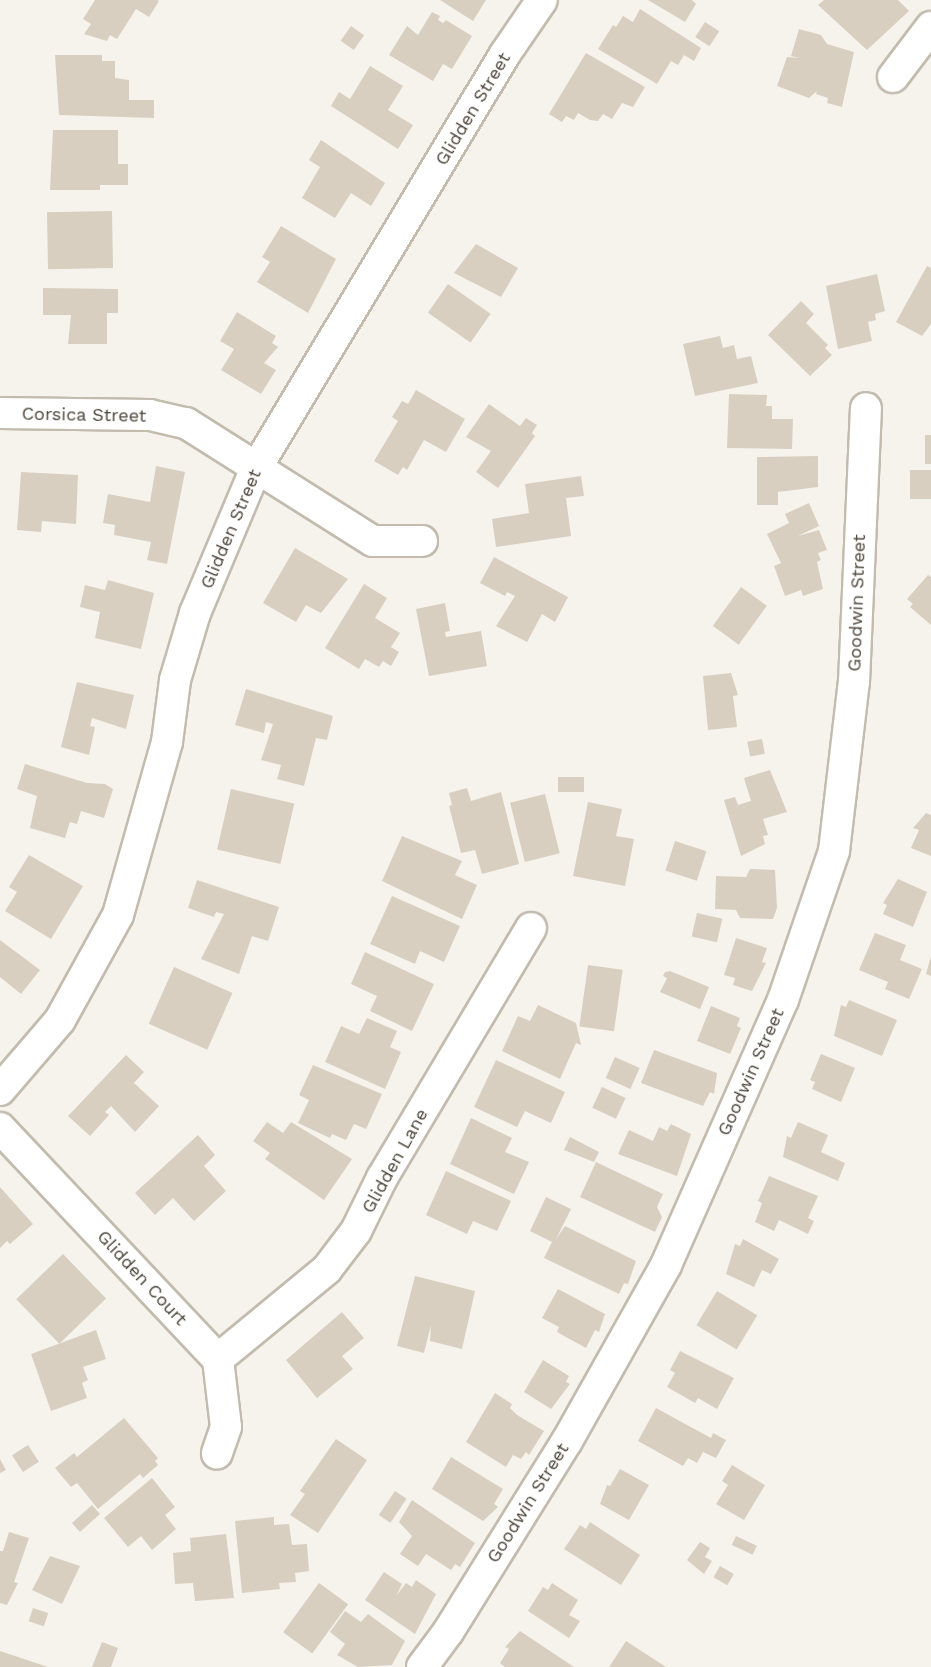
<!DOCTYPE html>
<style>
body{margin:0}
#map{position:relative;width:931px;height:1667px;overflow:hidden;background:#f6f3ec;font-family:"Work Sans",sans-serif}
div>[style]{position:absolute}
.building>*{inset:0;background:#d8cfc1;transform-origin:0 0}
.roads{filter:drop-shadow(2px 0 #c2bbae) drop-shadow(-2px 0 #c2bbae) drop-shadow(0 2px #c2bbae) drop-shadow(0 -2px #c2bbae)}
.minor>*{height:30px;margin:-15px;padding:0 15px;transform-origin:15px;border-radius:15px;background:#fff}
span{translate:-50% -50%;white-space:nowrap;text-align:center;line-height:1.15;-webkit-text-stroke:4.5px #fff;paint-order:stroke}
.street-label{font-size:18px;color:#4b4439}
</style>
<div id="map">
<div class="building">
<i style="clip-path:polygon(95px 0,157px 0,159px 1px,149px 17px,136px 9px,117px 39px,110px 35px,107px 41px,84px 34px,91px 24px,83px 19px)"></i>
<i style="clip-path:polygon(440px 0,486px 0,473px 21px)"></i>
<i style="clip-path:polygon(648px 0,692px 0,696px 4px,685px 22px)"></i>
<i style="clip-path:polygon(824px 0,898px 0,909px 11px,867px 50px,818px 5px)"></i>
<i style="clip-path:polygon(640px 9px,701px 48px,694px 61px,684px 55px,678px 65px,671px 61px,657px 84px,598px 49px,613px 25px,616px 27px,623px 16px,633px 22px)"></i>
<i style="clip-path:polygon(432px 12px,440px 16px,438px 20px,443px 23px,446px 20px,472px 36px,452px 69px,443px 64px,433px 81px,389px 55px,407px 26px,418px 35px)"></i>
<i style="left:705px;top:22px;width:17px;height:18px;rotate:33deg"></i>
<i style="left:351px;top:26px;width:16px;height:18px;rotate:35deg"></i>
<i style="clip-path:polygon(799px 29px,821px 35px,827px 44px,854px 52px,842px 107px,827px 103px,828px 98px,816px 94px,817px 91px,809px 98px,777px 86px,787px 57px,800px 58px,791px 56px)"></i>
<i style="clip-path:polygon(586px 53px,645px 87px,633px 107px,622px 103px,612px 119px,603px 114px,598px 121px,590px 120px,578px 113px,574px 120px,566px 116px,562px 122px,549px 114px)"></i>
<i style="clip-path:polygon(55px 55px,102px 55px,102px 61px,115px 61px,115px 78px,129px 80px,129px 100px,154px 100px,154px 118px,59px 115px)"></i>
<i style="clip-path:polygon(370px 66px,403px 86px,388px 110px,413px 125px,398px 149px,331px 106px,339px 92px,350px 99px)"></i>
<i style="clip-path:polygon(53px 130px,118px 130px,118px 164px,128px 164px,128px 185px,100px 185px,100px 190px,50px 190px)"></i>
<i style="clip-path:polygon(321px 140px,385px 183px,371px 206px,351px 193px,335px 218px,302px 198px,320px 167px,309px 160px)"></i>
<i style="left:112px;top:211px;width:57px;height:65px;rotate:89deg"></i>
<i style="clip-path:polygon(281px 226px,336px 259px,308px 313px,257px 282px,270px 262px,262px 257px)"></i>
<i style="clip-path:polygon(476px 244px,518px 268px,501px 297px,454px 273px)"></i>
<i style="clip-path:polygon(927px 266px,931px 268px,931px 324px,922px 336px,896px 322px)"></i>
<i style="clip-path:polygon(877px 274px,885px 311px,875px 314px,876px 320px,868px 322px,872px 341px,838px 349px,826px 286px)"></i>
<i style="left:448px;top:284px;width:52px;height:35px;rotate:35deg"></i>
<i style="clip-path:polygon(43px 288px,118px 289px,118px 313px,107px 313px,107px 344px,68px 344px,71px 315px,43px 315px)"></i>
<i style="clip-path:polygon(801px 301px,814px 314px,806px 323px,828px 345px,825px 348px,832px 355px,810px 376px,768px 335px)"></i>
<i style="clip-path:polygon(237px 312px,276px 336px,272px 343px,278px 347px,264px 363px,276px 370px,261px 394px,221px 370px,234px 349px,220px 341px)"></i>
<i style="clip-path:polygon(720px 336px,723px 348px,734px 345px,737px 359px,751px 356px,758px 383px,695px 396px,683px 344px)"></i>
<i style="clip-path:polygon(416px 390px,465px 419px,446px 452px,424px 440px,407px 470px,403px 467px,398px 475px,374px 461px,398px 421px,392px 417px,402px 401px,408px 404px)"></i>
<i style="clip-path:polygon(729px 394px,767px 395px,766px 406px,772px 406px,772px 419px,793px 419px,792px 449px,727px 448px)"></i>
<i style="clip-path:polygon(489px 404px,520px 426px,526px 418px,537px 425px,532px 433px,535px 436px,498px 488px,476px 472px,491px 451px,466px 437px)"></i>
<i style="left:925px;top:435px;width:6px;height:29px"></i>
<i style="clip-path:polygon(818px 456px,818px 487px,778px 492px,778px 505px,757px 505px,757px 457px)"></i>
<i style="clip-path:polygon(156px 466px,185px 472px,167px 564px,147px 560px,151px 542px,114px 535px,115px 525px,103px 523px,108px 494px,150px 502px)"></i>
<i style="left:910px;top:470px;width:21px;height:29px"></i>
<i style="clip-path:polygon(21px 472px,78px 475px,76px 524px,42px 521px,41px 532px,17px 530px)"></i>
<i style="clip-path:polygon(581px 476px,584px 496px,566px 498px,571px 536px,496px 547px,492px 519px,529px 513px,525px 484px)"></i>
<i style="clip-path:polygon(809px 503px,819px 526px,798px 536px,819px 530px,827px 550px,818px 553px,821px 560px,817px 562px,823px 589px,803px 596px,801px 590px,785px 596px,774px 566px,781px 563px,767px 534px,789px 523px,785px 514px)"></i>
<i style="clip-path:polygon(295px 548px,348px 579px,321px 613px,306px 605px,296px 622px,263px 603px)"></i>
<i style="clip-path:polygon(494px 557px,568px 597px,555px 622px,542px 614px,527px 642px,496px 626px,515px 596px,507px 592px,505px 596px,480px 583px)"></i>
<i style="clip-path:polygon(928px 575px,931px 577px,931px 625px,910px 607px,913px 604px,907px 599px)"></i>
<i style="clip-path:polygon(108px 580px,154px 593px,141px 649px,95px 638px,100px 612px,80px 607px,85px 585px,105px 590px)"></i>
<i style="clip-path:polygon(364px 584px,387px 598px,375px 618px,400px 633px,391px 647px,399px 652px,391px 666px,383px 661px,379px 667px,365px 659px,359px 669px,325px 648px)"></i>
<i style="left:741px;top:587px;width:32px;height:48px;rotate:36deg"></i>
<i style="clip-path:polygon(445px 603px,450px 631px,445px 632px,446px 637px,481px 631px,487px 666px,429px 676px,416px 609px)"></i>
<i style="clip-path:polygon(731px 673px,738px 695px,733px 696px,737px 727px,708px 730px,703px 676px)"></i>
<i style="clip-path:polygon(77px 682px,134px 695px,126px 729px,92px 718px,90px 726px,95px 727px,89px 755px,61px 747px)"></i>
<i style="clip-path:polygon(246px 689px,333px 716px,327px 740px,316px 738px,304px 786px,277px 779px,281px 765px,261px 760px,273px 724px,266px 722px,264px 733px,235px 725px)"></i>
<i style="left:762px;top:739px;width:15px;height:15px;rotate:79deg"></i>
<i style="clip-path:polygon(25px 764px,87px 783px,105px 784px,113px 789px,104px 818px,81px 811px,77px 824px,70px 822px,65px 838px,30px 828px,37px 796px,17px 789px)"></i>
<i style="clip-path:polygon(770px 770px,787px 812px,763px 819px,768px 835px,763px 836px,765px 844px,741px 856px,724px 800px,735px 797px,738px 805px,751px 801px,744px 778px)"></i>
<i style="left:584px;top:777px;width:15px;height:26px;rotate:90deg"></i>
<i style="clip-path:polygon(467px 788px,471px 801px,501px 792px,519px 864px,482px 874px,475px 850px,461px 853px,449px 806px,452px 805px,449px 793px)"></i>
<i style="left:231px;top:789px;width:65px;height:62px;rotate:13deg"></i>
<i style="left:545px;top:794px;width:61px;height:36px;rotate:76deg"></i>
<i style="clip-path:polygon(588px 802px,622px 809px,616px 836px,634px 839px,625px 886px,573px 876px)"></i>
<i style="clip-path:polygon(926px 813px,931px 815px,931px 856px,911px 848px,919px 830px,913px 828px)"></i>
<i style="clip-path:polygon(402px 836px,462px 861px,455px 875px,477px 885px,462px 919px,382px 881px)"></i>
<i style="left:675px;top:841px;width:33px;height:31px;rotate:18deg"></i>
<i style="clip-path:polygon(29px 855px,83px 886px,51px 939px,5px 911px,17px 892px,9px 887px)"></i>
<i style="clip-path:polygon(750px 869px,775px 870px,777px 908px,773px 919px,740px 918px,736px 910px,715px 909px,716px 876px,746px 877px)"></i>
<i style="clip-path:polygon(898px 879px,927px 892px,913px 927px,883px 914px,887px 905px,883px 903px)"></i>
<i style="clip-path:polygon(197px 880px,279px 907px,268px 941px,252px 936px,239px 974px,201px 959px,224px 914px,216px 912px,214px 917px,188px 908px)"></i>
<i style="clip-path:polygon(392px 896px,460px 926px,444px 962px,420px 951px,415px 964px,370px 944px)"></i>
<i style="left:697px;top:913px;width:26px;height:24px;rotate:13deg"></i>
<i style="clip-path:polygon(875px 933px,906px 945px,900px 960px,922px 969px,909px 999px,885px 989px,888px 982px,859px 970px)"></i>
<i style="clip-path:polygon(736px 938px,767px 948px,762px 962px,766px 963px,752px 991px,733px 985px,735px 978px,724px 975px)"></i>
<i style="clip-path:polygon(0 940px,40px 970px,21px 994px,0 977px)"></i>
<i style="clip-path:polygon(365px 952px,434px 984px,412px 1031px,370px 1011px,377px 996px,351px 984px)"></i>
<i style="clip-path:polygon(931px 956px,931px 976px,926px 974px)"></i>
<i style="left:588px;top:965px;width:35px;height:62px;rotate:8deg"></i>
<i style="left:174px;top:967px;width:64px;height:62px;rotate:24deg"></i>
<i style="clip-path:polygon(670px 971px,709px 987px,700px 1009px,660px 992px,667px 978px,663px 976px,665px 972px)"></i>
<i style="clip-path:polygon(849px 1000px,897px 1020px,882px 1056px,834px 1036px,841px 1005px,846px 1007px)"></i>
<i style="clip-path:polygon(538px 1005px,576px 1023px,581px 1045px,576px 1043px,560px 1079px,502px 1051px,518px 1016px,530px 1021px)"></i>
<i style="clip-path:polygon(711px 1006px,740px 1018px,737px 1026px,741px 1028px,730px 1054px,697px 1041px)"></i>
<i style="clip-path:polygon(367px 1018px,397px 1031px,390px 1047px,401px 1052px,385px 1089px,325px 1062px,341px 1026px,359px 1034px)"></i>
<i style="clip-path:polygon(654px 1050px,717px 1073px,714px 1094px,710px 1092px,703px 1106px,641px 1083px)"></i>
<i style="clip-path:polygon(821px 1054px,855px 1068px,841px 1102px,812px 1089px,815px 1082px,810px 1080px)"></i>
<i style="clip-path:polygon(126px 1055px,144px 1072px,134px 1083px,159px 1106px,135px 1132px,111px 1106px,105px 1112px,109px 1115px,90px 1136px,68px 1116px)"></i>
<i style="left:615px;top:1057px;width:27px;height:23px;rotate:24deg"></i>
<i style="clip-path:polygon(496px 1060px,565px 1092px,551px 1123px,525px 1111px,517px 1127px,474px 1107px)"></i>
<i style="clip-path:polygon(313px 1065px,382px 1094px,366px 1129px,354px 1124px,346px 1140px,332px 1134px,330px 1138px,298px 1123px,309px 1100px,299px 1095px)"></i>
<i style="left:602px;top:1087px;width:26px;height:23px;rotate:25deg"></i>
<i style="clip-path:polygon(471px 1118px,512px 1138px,505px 1152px,529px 1162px,514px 1194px,450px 1164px)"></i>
<i style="clip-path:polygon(267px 1122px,283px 1133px,291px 1122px,352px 1159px,324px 1200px,265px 1159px,270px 1153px,253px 1141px)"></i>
<i style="clip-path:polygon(798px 1122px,828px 1135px,821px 1152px,845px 1163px,838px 1181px,783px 1157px,787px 1136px,791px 1138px)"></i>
<i style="clip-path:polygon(671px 1124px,691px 1134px,677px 1176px,618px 1154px,629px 1130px,653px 1141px,659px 1127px,667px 1131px)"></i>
<i style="clip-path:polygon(198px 1135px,215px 1155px,204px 1166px,226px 1191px,194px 1221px,173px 1198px,155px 1215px,135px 1193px)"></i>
<i style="clip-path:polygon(570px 1137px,599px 1152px,594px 1162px,564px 1150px)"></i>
<i style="clip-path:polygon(596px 1162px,663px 1194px,657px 1207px,662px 1217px,655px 1232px,580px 1197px)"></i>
<i style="clip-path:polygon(446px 1171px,511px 1201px,497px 1231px,473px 1221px,467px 1234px,426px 1215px)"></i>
<i style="clip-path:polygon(769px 1176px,818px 1196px,808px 1218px,814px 1221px,808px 1234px,779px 1220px,774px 1231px,755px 1222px,762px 1203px,758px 1201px)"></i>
<i style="clip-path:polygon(0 1187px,33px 1224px,10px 1244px,7px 1241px,0 1248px)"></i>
<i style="clip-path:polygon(546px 1197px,571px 1209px,556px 1239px,565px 1226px,636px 1261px,628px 1284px,624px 1283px,619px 1294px,544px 1258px,552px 1242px,530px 1231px)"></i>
<i style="clip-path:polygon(743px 1239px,779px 1259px,771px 1274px,762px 1270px,754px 1287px,726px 1274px,735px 1244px,740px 1246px)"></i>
<i style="left:63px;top:1254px;width:62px;height:65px;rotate:46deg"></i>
<i style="clip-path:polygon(415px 1276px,475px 1291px,462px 1349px,430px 1341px,431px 1325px,424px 1353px,397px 1346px)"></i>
<i style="clip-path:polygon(558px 1289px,605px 1314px,599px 1332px,595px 1330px,586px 1348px,557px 1332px,559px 1327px,542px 1318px)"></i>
<i style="left:717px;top:1291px;width:47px;height:40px;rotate:31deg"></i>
<i style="clip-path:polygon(342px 1312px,364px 1338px,342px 1356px,353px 1369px,317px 1398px,286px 1360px)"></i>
<i style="clip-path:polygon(96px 1330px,106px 1359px,83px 1367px,88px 1380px,82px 1383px,87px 1398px,51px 1411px,31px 1354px)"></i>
<i style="clip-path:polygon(680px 1351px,734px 1378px,717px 1409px,698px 1398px,695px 1403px,667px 1387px,675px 1373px,670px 1370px)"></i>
<i style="clip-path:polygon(543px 1360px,569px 1376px,566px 1382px,570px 1384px,551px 1409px,524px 1392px)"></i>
<i style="clip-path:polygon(495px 1393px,512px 1404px,510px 1408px,517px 1415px,544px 1431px,529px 1455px,526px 1452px,521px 1459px,513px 1455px,506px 1467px,466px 1442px)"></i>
<i style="clip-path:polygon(656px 1408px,711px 1438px,713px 1433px,726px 1440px,716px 1458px,703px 1452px,697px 1463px,688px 1458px,683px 1466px,638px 1441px)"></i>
<i style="clip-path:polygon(124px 1418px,158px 1458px,155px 1461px,158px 1465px,143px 1478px,140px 1474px,98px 1509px,77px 1483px,71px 1487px,55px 1468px,74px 1453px,77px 1457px)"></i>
<i style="clip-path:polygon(336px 1439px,367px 1460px,318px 1533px,290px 1515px,305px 1494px,300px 1491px)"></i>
<i style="left:28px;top:1445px;width:20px;height:19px;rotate:57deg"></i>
<i style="clip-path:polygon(451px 1457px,503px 1489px,494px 1504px,498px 1507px,483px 1521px,432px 1489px)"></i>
<i style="clip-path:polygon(0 1459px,6px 1470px,0 1473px)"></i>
<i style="clip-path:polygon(732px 1465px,765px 1485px,744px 1520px,716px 1504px,728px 1485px,722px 1481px)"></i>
<i style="clip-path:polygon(620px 1469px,649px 1485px,629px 1520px,600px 1504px,607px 1485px,610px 1486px)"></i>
<i style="clip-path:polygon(152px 1478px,175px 1507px,165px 1515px,176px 1529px,152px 1550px,141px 1536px,128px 1547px,104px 1518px)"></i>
<i style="left:395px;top:1491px;width:14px;height:29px;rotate:34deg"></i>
<i style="clip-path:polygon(412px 1500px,475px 1543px,460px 1567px,455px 1564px,451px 1570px,426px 1554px,418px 1566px,400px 1554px,412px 1536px,399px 1522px)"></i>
<i style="left:92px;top:1505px;width:12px;height:27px;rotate:48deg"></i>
<i style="clip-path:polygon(274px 1517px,274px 1525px,289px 1524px,292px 1545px,307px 1544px,309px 1571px,295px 1573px,296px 1582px,279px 1583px,280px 1589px,242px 1593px,235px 1521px)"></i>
<i style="clip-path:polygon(590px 1522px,640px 1555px,621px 1585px,564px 1549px,580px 1525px,586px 1529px)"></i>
<i style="clip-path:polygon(9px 1532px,29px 1538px,14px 1582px,18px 1583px,7px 1605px,0 1603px,0 1551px,3px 1551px)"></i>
<i style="clip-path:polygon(226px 1534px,234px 1598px,195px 1601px,193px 1583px,175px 1584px,173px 1553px,191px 1551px,190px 1538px)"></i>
<i style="left:736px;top:1536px;width:23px;height:10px;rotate:25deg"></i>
<i style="clip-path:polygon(700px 1542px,710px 1548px,705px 1557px,712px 1561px,704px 1574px,687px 1560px)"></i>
<i style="clip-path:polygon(50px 1556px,80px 1566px,62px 1604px,32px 1590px)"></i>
<i style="left:720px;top:1566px;width:16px;height:13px;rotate:30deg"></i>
<i style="clip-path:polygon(384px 1572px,402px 1584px,396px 1596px,406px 1583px,412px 1587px,416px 1580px,436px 1594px,415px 1634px,365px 1600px)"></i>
<i style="left:319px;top:1583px;width:36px;height:61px;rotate:36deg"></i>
<i style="clip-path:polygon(552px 1583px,578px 1600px,569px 1615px,580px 1621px,569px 1638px,528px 1611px,543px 1587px,548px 1590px)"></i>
<i style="left:33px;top:1608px;width:16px;height:14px;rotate:18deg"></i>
<i style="clip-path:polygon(345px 1611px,361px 1622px,368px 1614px,405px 1641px,392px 1665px,358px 1667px,337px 1655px,345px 1644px,330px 1632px)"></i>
<i style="clip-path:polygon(520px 1631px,574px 1667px,505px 1667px,500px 1663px,509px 1649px,505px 1647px)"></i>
<i style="clip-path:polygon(626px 1641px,666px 1667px,609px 1667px)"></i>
<i style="clip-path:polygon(102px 1642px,118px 1648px,111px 1667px,92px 1667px)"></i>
<i style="clip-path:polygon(0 1651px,48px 1667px,0 1667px)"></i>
</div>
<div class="roads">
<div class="minor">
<i style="left:893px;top:77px;width:63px;rotate:-52.8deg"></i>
<i style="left:0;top:413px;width:150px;rotate:0.8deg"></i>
<i style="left:150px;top:415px;width:37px;rotate:13deg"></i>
<i style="left:186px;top:423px;width:221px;rotate:32.3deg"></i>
<i style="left:373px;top:541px;width:49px"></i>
<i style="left:0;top:1090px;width:92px;rotate:-49.4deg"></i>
<i style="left:60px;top:1020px;width:120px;rotate:-61.1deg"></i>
<i style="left:118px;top:915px;width:180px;rotate:-74.2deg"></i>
<i style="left:167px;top:742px;width:63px;rotate:-82.6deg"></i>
<i style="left:175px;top:680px;width:70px;rotate:-73.4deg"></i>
<i style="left:195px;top:613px;width:155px;rotate:-67.2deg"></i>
<i style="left:255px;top:470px;width:485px;rotate:-59deg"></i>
<i style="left:505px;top:54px;width:65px;rotate:-55.6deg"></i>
<i style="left:0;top:1128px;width:318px;rotate:46.7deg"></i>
<i style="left:218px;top:1359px;width:68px;rotate:83.3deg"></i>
<i style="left:226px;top:1427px;width:28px;rotate:109deg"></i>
<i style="left:218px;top:1359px;width:141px;rotate:-39.5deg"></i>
<i style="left:327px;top:1269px;width:48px;rotate:-52.7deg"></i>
<i style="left:356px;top:1231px;width:59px;rotate:-63.9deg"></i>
<i style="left:382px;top:1178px;width:291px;rotate:-59.2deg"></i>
<i style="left:422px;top:1667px;width:44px;rotate:-53.4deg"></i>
<i style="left:448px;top:1632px;width:225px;rotate:-58.1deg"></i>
<i style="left:567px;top:1441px;width:202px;rotate:-60.6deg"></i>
<i style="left:666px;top:1265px;width:290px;rotate:-66.2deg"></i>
<i style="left:783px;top:1000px;width:157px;rotate:-71.1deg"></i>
<i style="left:834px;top:851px;width:170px;rotate:-83.3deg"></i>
<i style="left:854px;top:682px;width:274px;rotate:-87.5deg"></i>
</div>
</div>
<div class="street-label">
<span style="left:473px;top:109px;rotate:-59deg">Glidden Street</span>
<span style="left:84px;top:415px;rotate:1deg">Corsica Street</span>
<span style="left:231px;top:529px;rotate:-67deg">Glidden Street</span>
<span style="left:857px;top:603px;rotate:-88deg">Goodwin Street</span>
<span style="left:751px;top:1072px;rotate:-66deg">Goodwin Street</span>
<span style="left:395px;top:1161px;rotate:-61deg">Glidden Lane</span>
<span style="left:142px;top:1278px;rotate:47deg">Glidden Court</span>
<span style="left:528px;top:1503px;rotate:-58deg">Goodwin Street</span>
</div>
</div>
